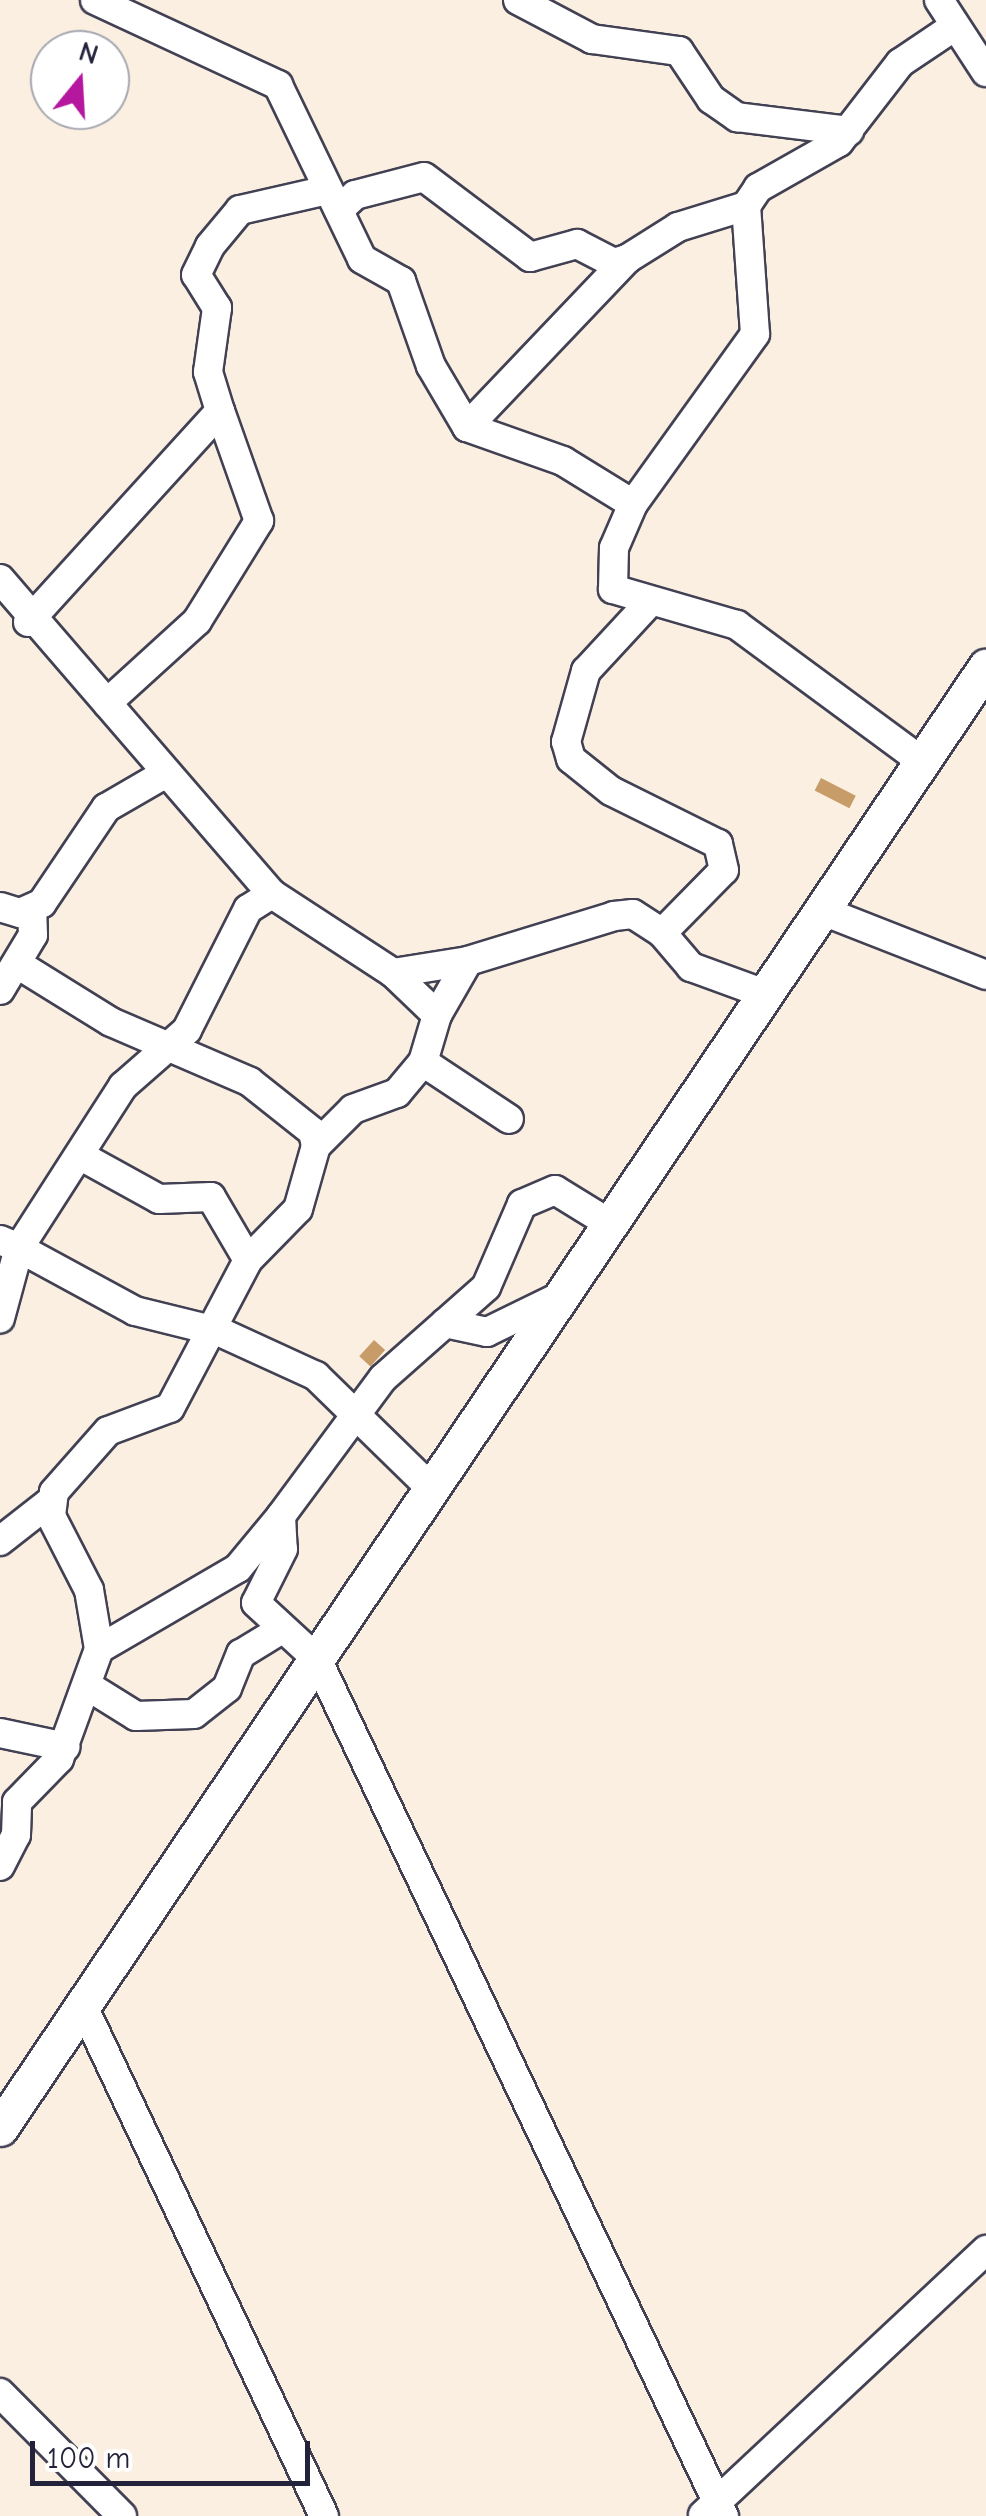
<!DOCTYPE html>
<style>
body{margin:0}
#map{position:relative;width:986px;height:2516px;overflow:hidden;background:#faefe1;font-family:"Comic Neue",sans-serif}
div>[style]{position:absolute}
.building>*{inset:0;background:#c79c69;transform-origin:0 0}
.roads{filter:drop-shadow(2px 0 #424154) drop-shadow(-2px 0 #424154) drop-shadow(0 2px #424154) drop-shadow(0 -2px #424154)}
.minor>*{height:28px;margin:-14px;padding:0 14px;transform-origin:14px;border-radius:14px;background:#fff}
.major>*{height:35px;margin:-17.5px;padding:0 17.5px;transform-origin:17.5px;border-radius:17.5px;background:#fff}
span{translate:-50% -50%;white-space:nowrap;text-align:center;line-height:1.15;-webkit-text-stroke:8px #fff;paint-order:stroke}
.north{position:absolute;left:30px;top:30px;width:100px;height:100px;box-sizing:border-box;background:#fff;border:2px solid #a7a7b1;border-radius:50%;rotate:18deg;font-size:28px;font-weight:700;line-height:40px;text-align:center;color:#22223b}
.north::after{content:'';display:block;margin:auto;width:35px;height:45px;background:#b5179e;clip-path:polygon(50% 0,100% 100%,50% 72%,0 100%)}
.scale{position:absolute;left:30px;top:2441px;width:280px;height:45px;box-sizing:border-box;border:5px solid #22223b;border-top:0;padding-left:12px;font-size:30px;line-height:35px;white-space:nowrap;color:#22223b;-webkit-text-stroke:8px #fff;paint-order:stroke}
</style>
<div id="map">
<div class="building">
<i style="left:821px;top:778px;width:39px;height:14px;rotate:27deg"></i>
<i style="left:374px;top:1340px;width:15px;height:22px;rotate:42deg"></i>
</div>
<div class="roads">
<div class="minor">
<i style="left:95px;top:0;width:202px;rotate:24.9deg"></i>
<i style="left:278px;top:85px;width:193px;rotate:64.2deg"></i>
<i style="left:362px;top:259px;width:45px;rotate:29.4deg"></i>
<i style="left:401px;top:281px;width:90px;rotate:70.6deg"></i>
<i style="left:431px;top:366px;width:71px;rotate:59.5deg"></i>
<i style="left:467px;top:427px;width:102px;rotate:19.5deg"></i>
<i style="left:563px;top:461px;width:82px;rotate:31.6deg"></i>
<i style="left:633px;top:504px;width:48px;rotate:113.4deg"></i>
<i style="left:614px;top:548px;width:41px;rotate:91.4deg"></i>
<i style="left:613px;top:589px;width:129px;rotate:16.2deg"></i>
<i style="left:737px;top:625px;width:231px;rotate:36.4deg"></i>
<i style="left:518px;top:0;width:84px;rotate:27.8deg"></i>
<i style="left:592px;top:39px;width:88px;rotate:7.9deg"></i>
<i style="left:679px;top:51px;width:58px;rotate:56.3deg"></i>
<i style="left:711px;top:99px;width:32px;rotate:35deg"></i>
<i style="left:737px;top:117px;width:113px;rotate:7.1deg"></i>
<i style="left:939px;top:0;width:86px;rotate:56.9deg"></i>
<i style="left:339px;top:210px;width:22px;rotate:-43deg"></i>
<i style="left:355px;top:195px;width:71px;rotate:-14.6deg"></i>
<i style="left:424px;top:177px;width:133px;rotate:37deg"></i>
<i style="left:530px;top:257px;width:49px;rotate:-15.5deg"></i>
<i style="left:577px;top:244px;width:42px;rotate:27.2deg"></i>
<i style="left:614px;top:263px;width:14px;rotate:-17deg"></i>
<i style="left:467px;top:427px;width:232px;rotate:-46.4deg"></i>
<i style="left:627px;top:259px;width:60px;rotate:-32.1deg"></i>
<i style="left:678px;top:227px;width:71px;rotate:-17.2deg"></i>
<i style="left:633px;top:504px;width:209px;rotate:-54.3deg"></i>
<i style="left:755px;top:334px;width:128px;rotate:-94deg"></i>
<i style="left:746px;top:206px;width:22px;rotate:-56deg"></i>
<i style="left:758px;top:188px;width:93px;rotate:-29.6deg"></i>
<i style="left:839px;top:142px;width:100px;rotate:-52.3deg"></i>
<i style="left:900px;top:63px;width:63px;rotate:-33.9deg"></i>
<i style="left:0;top:579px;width:416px;rotate:49.2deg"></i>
<i style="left:272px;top:894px;width:145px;rotate:33.1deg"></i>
<i style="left:393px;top:973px;width:76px;rotate:-9.1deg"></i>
<i style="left:468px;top:961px;width:153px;rotate:-17.1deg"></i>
<i style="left:614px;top:916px;width:19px;rotate:-6deg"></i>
<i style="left:633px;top:914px;width:35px;rotate:33deg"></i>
<i style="left:662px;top:933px;width:88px;rotate:-45.5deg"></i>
<i style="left:724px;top:870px;width:27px;rotate:-103deg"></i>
<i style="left:718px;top:844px;width:119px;rotate:-153.6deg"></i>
<i style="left:611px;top:791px;width:51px;rotate:-141.3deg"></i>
<i style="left:571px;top:759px;width:18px;rotate:-106deg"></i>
<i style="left:566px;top:742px;width:74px;rotate:-74.3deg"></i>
<i style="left:586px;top:671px;width:94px;rotate:-47.2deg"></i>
<i style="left:28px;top:622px;width:285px;rotate:-47.7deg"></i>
<i style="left:220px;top:411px;width:41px;rotate:-107.1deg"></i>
<i style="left:208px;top:372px;width:65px;rotate:-82deg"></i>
<i style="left:217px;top:308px;width:39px;rotate:-122deg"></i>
<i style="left:196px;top:275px;width:32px;rotate:-64deg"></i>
<i style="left:210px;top:246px;width:47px;rotate:-50.2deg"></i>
<i style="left:240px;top:210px;width:90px;rotate:-12.8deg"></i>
<i style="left:107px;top:703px;width:122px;rotate:-42.3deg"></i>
<i style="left:197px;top:621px;width:118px;rotate:-58.2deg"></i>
<i style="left:259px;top:521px;width:117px;rotate:-109.5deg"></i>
<i style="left:272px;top:894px;width:28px;rotate:148deg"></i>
<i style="left:248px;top:909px;width:136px;rotate:116.8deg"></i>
<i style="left:187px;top:1030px;width:85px;rotate:138.8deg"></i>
<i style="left:123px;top:1086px;width:193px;rotate:122.7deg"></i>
<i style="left:19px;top:1248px;width:132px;rotate:28.5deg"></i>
<i style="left:135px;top:1311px;width:88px;rotate:13.9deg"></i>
<i style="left:220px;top:1332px;width:106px;rotate:24.6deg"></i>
<i style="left:316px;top:1376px;width:163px;rotate:44.3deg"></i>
<i style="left:0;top:907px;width:21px;rotate:17deg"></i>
<i style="left:20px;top:913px;width:24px;rotate:-24deg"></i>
<i style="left:42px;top:903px;width:115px;rotate:-56deg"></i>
<i style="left:106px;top:808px;width:66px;rotate:-30.1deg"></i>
<i style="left:823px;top:911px;width:175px;rotate:21.4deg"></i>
<i style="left:662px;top:933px;width:45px;rotate:49.5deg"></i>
<i style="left:691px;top:967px;width:79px;rotate:20deg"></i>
<i style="left:19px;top:965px;width:108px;rotate:31.8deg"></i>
<i style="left:111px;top:1022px;width:151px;rotate:23.3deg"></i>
<i style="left:250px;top:1082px;width:80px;rotate:38.4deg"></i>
<i style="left:313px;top:1132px;width:14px;rotate:78deg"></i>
<i style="left:393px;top:973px;width:61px;rotate:43.7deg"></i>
<i style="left:437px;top:1015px;width:49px;rotate:106.6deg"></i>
<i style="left:423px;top:1062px;width:103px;rotate:33.5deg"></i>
<i style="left:0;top:990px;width:64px;rotate:-59deg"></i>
<i style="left:33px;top:935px;width:26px;rotate:-92deg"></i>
<i style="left:437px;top:1015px;width:62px;rotate:-60.1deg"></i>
<i style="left:81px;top:1156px;width:89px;rotate:28.9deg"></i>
<i style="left:159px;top:1199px;width:52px;rotate:-2.2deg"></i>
<i style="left:211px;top:1197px;width:73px;rotate:59.6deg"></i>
<i style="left:607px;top:1222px;width:61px;rotate:-148.4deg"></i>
<i style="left:555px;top:1190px;width:36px;rotate:157deg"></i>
<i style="left:522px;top:1204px;width:90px;rotate:113.4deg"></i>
<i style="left:486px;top:1287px;width:137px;rotate:138.5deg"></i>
<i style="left:383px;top:1378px;width:172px;rotate:126.5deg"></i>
<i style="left:281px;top:1516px;width:33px;rotate:87deg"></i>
<i style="left:283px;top:1549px;width:60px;rotate:116.6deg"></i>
<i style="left:256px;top:1603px;width:83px;rotate:42.6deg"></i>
<i style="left:317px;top:1659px;width:949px;rotate:64.6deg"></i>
<i style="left:0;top:1240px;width:21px;rotate:23deg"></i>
<i style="left:19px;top:1248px;width:73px;rotate:105.2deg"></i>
<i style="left:445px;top:1323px;width:43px;rotate:12.1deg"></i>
<i style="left:487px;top:1332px;width:82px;rotate:-25.9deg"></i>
<i style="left:0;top:1541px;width:65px;rotate:-38.1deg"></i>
<i style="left:99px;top:1649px;width:60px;rotate:-99.6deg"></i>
<i style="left:89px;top:1590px;width:83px;rotate:-117.2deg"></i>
<i style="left:51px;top:1516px;width:24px;rotate:-83deg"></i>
<i style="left:54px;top:1492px;width:81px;rotate:-48.5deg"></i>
<i style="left:108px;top:1431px;width:66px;rotate:-20.4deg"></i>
<i style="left:170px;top:1408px;width:167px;rotate:-62.2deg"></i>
<i style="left:248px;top:1260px;width:71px;rotate:-45.6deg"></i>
<i style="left:298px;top:1209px;width:66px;rotate:-74.1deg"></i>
<i style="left:316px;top:1146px;width:52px;rotate:-45deg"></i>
<i style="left:353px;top:1109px;width:47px;rotate:-20deg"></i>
<i style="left:397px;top:1093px;width:40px;rotate:-50deg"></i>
<i style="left:91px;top:1688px;width:53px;rotate:31.9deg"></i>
<i style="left:136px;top:1716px;width:58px;rotate:-2deg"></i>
<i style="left:194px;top:1714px;width:42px;rotate:-38.2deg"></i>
<i style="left:227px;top:1688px;width:37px;rotate:-68deg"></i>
<i style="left:241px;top:1654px;width:42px;rotate:-31.4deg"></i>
<i style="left:0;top:1733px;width:67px;rotate:12deg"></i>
<i style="left:0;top:1866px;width:35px;rotate:-63deg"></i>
<i style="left:16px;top:1835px;width:33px;rotate:-88deg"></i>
<i style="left:17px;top:1802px;width:60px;rotate:-45.7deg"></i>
<i style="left:59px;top:1759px;width:117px;rotate:-70deg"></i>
<i style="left:99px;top:1649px;width:161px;rotate:-30.2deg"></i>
<i style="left:238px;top:1568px;width:67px;rotate:-50.4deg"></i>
<i style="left:82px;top:2004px;width:566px;rotate:64.7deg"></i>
<i style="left:0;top:2393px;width:173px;rotate:45.2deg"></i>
<i style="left:703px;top:2515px;width:388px;rotate:-43.1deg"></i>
</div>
<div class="major">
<i style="left:0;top:2128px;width:1763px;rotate:-55.99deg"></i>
</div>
</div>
<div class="north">N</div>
<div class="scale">100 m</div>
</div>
